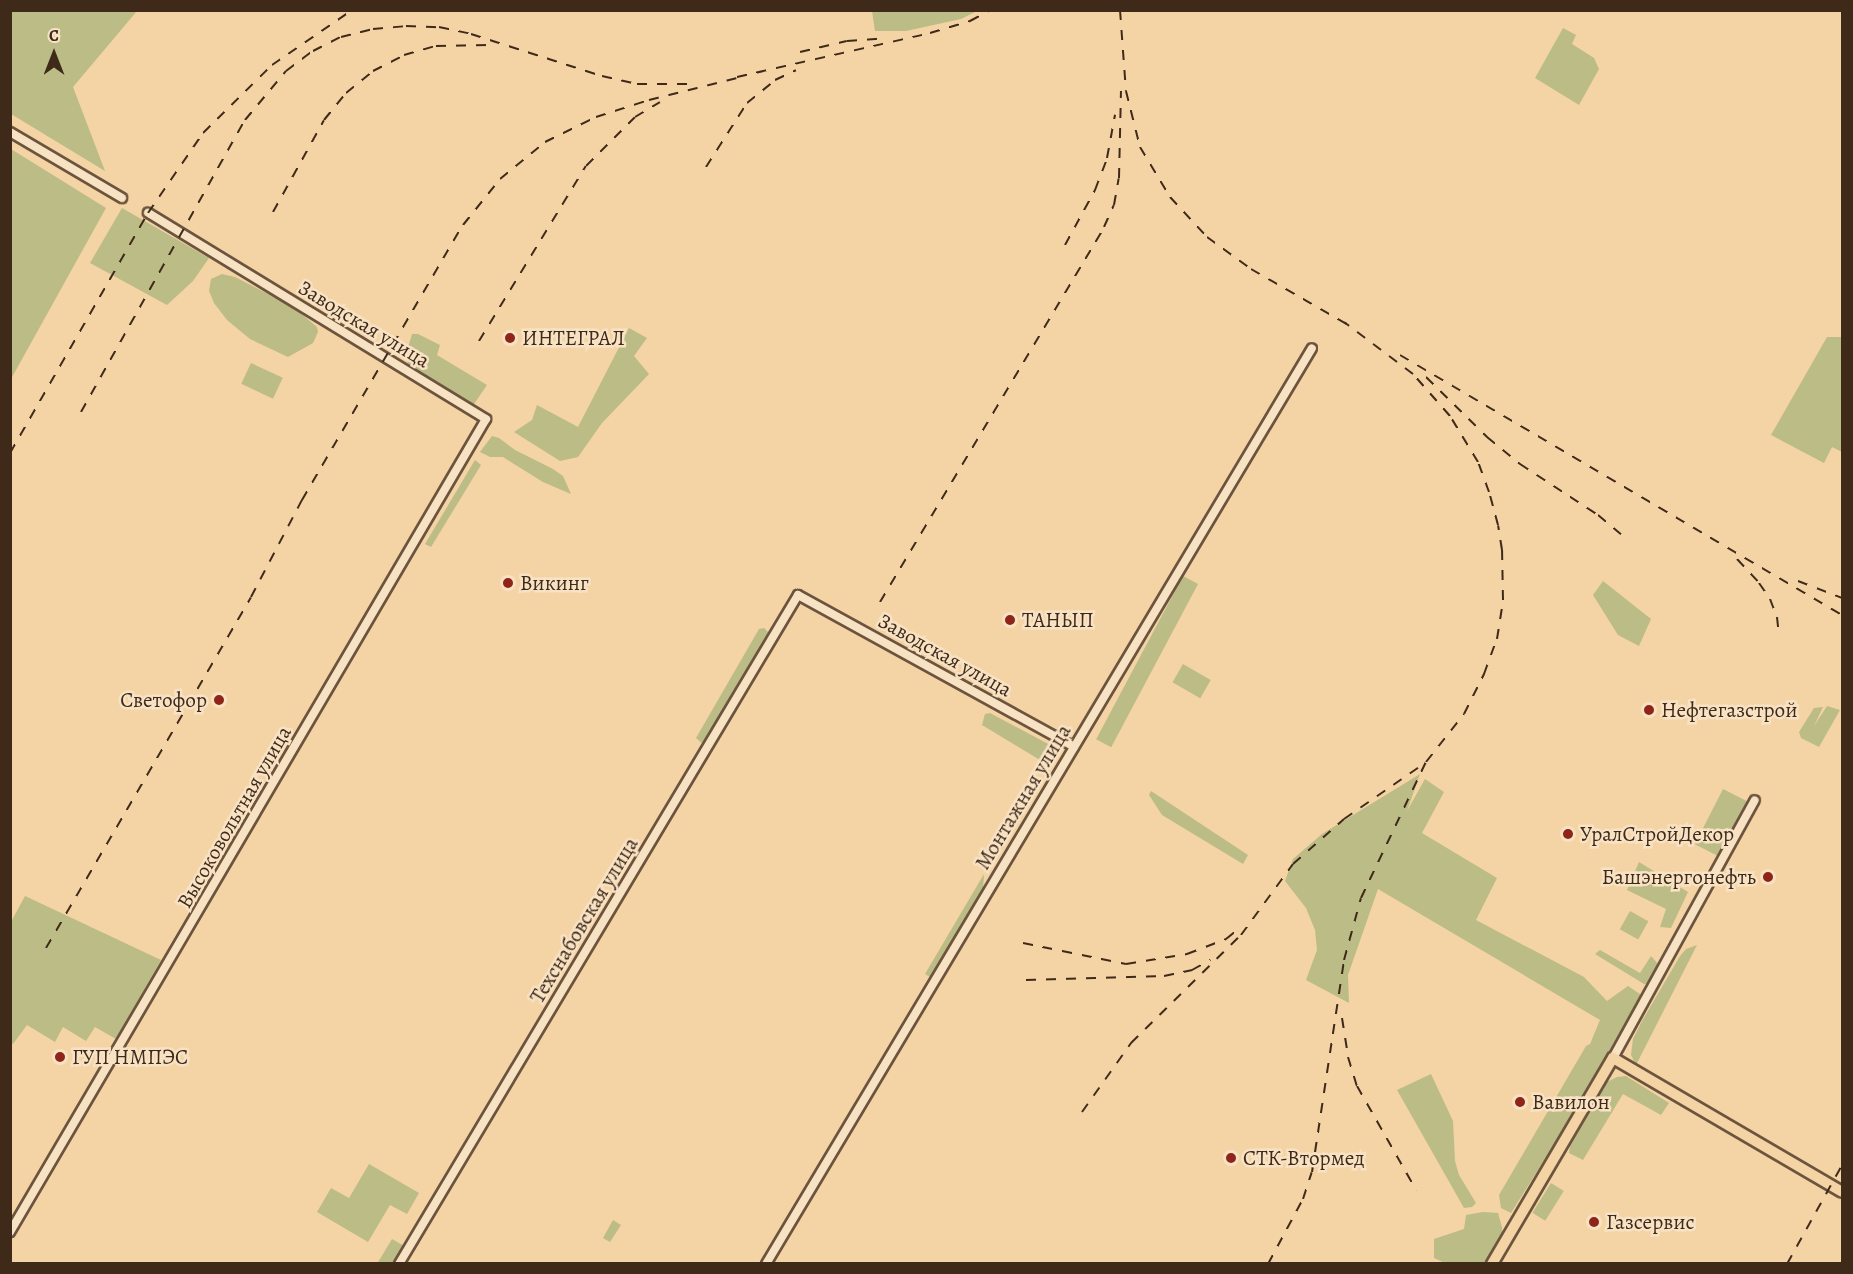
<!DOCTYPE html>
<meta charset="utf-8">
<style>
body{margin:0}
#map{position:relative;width:1853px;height:1274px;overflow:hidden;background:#f4d3a5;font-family:Alegreya,serif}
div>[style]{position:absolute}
.green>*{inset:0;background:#bcbc86;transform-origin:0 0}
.roads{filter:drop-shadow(2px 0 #6c543d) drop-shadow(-2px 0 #6c543d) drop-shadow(0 2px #6c543d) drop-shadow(0 -2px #6c543d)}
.minor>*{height:8px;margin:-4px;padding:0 4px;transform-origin:4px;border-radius:4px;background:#f8e2c4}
.major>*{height:10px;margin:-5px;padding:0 5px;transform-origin:5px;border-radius:5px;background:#f4d3a5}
.rail>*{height:2px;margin-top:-1px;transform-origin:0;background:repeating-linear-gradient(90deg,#3f2a1a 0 10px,transparent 0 20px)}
.dots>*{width:16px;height:16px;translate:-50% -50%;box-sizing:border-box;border:3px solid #f8e2c4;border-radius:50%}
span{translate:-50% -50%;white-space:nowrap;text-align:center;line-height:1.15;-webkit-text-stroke:5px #f8e2c4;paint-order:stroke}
.street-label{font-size:21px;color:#3f2a1a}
.poi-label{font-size:21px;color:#3f2a1a}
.left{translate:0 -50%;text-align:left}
.right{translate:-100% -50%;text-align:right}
.frame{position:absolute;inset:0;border:12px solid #3f2a1a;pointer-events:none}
.north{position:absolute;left:24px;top:24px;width:60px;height:60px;-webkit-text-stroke:4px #f8e2c4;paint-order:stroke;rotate:0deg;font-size:16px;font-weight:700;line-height:24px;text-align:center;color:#3f2a1a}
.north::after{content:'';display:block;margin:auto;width:21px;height:27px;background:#3f2a1a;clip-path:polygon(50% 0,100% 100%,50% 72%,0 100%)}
</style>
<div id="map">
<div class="green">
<i style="clip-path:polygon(10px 11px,137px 11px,73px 87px,105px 171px,11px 114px)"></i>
<i style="clip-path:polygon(872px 11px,872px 10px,977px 11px,961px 19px,906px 31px,875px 31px)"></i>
<i style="clip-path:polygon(1563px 28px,1576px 35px,1572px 44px,1594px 58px,1599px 69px,1579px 105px,1535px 78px)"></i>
<i style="clip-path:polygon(11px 149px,106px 208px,11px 379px)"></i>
<i style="clip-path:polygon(122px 208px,209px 258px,193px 281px,167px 305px,90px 263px)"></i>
<i style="clip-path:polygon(222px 274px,235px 277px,292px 306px,317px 327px,318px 332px,313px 343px,288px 357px,250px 339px,227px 320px,214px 303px,209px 291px,211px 279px)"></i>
<i style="clip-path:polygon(629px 328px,647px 338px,634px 356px,649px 374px,602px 423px,578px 457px,560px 461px,514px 432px,532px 420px,537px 405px,578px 427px)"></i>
<i style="clip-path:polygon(412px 334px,418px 334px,440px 345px,437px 355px,487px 385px,472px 407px,408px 368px,407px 351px)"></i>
<i style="clip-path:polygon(1827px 337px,1842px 337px,1842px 452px,1832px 447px,1824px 463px,1771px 435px)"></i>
<i style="left:251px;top:363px;width:35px;height:23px;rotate:25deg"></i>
<i style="clip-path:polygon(492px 436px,499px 438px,515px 450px,553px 469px,563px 476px,571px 494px,543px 482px,503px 457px,490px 457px,480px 452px)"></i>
<i style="clip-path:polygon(475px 460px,481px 465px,431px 547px,425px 544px)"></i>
<i style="left:1183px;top:576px;width:17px;height:185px;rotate:28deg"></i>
<i style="clip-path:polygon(1603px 581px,1651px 619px,1639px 646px,1618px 635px,1593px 595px)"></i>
<i style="clip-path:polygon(764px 628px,769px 633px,704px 745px,696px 738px,759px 629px)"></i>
<i style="left:1183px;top:664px;width:32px;height:21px;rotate:30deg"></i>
<i style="clip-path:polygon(1827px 706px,1840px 710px,1819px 747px,1801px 738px,1799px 732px,1814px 708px,1823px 707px,1814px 726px)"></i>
<i style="clip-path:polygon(990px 713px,1052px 746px,1045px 763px,982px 725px,985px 714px)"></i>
<i style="clip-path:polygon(1420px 774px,1407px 811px,1425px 779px,1444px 792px,1422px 833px,1497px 878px,1476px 920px,1584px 977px,1607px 1001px,1628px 986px,1643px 996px,1575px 1111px,1511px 1213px,1501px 1208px,1499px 1195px,1586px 1046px,1590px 1044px,1600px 1020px,1378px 889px,1348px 975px,1349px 1003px,1306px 980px,1317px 950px,1315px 930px,1306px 908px,1285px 881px,1293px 859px,1322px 834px)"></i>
<i style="left:1723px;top:789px;width:27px;height:62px;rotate:27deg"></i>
<i style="clip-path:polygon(1151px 791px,1248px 855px,1243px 864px,1162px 815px,1149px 795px)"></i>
<i style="clip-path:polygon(1639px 862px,1688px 892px,1671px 928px,1660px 927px,1666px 909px,1627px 890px)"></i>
<i style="clip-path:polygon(984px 874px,983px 889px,930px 977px,925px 974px)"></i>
<i style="clip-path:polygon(25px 896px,161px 960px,116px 1039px,95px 1027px,86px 1041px,63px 1027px,55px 1042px,27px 1025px,13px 1044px,11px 1043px,11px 922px)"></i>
<i style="left:1630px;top:911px;width:21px;height:21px;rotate:29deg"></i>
<i style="clip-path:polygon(1697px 945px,1636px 1065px,1631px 1055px,1633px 1039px,1642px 1021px,1680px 956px,1686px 949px)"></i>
<i style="clip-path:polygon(1600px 950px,1640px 973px,1651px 956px,1658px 964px,1651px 984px,1644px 984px,1595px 954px)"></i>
<i style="clip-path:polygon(1431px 1074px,1453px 1121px,1455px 1161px,1459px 1175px,1476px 1203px,1472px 1207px,1464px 1208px,1397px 1090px)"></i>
<i style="clip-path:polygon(1626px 1076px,1669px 1103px,1661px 1115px,1623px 1094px,1583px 1160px,1569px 1153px,1570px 1146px,1607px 1082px,1617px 1077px)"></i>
<i style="clip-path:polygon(369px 1164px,419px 1193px,407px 1214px,390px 1205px,368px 1242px,317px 1212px,331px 1188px,349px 1198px)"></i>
<i style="left:1551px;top:1183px;width:15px;height:35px;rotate:32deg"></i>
<i style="clip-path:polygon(1483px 1212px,1498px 1213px,1502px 1227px,1502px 1239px,1488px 1263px,1445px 1263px,1434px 1258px,1434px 1239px,1464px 1229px,1466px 1215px)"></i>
<i style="clip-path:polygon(613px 1220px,621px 1225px,610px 1242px,603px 1238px)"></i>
<i style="clip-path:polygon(392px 1239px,406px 1247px,396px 1263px,377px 1264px)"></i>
</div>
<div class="roads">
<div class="minor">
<i style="left:10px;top:132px;width:130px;rotate:30.5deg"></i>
<i style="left:1613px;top:1058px;width:294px;rotate:-61.2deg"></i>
<i style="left:10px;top:1232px;width:942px;rotate:-59.65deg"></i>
<i style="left:486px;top:419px;width:396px;rotate:-148.6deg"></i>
<i style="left:399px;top:1264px;width:779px;rotate:-59.19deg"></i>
<i style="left:798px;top:595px;width:315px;rotate:28.8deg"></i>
<i style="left:766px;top:1264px;width:1066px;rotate:-59.2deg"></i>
</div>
<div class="major">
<i style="left:1492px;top:1264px;width:239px;rotate:-59.6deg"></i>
<i style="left:1613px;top:1058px;width:265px;rotate:30.3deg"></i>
</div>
</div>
<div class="rail">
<i style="left:1120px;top:10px;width:81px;rotate:85.8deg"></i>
<i style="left:1126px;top:91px;width:58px;rotate:76deg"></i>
<i style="left:1140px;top:147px;width:58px;rotate:59deg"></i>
<i style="left:1170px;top:197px;width:54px;rotate:47.2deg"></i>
<i style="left:1207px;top:237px;width:54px;rotate:36deg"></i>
<i style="left:1251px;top:269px;width:114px;rotate:29.9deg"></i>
<i style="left:800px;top:52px;width:48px;rotate:-13.2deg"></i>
<i style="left:847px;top:41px;width:39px;rotate:-4deg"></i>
<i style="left:737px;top:77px;width:198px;rotate:-12.8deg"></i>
<i style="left:930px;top:33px;width:42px;rotate:-16.7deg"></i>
<i style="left:970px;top:21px;width:24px;rotate:-28deg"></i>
<i style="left:706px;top:167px;width:76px;rotate:-57.4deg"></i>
<i style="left:747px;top:103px;width:36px;rotate:-39deg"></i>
<i style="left:775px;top:80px;width:23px;rotate:-25deg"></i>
<i style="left:273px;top:212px;width:105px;rotate:-61deg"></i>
<i style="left:324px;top:120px;width:35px;rotate:-51deg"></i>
<i style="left:346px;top:93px;width:35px;rotate:-39deg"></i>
<i style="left:373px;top:71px;width:35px;rotate:-27deg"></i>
<i style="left:404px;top:55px;width:33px;rotate:-16deg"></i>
<i style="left:436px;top:46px;width:53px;rotate:-1.1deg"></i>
<i style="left:1065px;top:245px;width:63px;rotate:-61.4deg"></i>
<i style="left:1095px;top:190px;width:34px;rotate:-69deg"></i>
<i style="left:1107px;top:158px;width:44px;rotate:-79.5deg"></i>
<i style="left:479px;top:341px;width:205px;rotate:-58.6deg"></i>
<i style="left:586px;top:166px;width:69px;rotate:-45deg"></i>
<i style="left:635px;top:117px;width:29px;rotate:-31deg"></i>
<i style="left:1400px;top:355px;width:513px;rotate:30.47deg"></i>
<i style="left:1426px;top:377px;width:86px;rotate:44.5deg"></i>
<i style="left:1487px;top:437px;width:43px;rotate:39.3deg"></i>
<i style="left:1520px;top:464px;width:93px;rotate:33.2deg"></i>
<i style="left:1598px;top:515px;width:30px;rotate:40deg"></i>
<i style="left:81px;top:412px;width:335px;rotate:-60.7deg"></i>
<i style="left:245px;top:120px;width:64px;rotate:-50.1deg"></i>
<i style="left:286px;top:71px;width:34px;rotate:-37deg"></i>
<i style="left:313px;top:51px;width:31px;rotate:-27deg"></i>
<i style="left:341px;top:37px;width:33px;rotate:-14deg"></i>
<i style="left:373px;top:29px;width:33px;rotate:-5deg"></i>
<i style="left:406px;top:26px;width:33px;rotate:2deg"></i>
<i style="left:439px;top:27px;width:33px;rotate:12deg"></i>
<i style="left:471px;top:34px;width:138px;rotate:17.8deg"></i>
<i style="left:602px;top:76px;width:36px;rotate:13deg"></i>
<i style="left:637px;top:84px;width:50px"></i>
<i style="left:10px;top:453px;width:277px;rotate:-60.1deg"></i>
<i style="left:148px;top:213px;width:97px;rotate:-55.5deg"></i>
<i style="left:203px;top:133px;width:97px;rotate:-44.6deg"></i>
<i style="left:272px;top:65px;width:97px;rotate:-34.5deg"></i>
<i style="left:1737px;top:559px;width:33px;rotate:47deg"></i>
<i style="left:1759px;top:583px;width:19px;rotate:55deg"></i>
<i style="left:1770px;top:599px;width:19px;rotate:69deg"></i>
<i style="left:1777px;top:617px;width:19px;rotate:84deg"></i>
<i style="left:1798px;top:581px;width:47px;rotate:21.1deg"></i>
<i style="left:880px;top:602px;width:437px;rotate:-59.1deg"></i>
<i style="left:1104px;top:227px;width:24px;rotate:-66deg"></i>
<i style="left:1114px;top:205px;width:27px;rotate:-80deg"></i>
<i style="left:1119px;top:178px;width:87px;rotate:-88.7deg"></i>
<i style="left:1023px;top:943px;width:105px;rotate:11.5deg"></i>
<i style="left:1126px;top:964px;width:62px;rotate:-9.3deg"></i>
<i style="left:1187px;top:954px;width:42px;rotate:-21deg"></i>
<i style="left:1226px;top:939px;width:14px;rotate:-39deg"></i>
<i style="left:46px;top:948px;width:406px;rotate:-59.7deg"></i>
<i style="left:251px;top:597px;width:110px;rotate:-62.3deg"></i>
<i style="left:302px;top:500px;width:319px;rotate:-59.7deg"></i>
<i style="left:463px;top:225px;width:59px;rotate:-51.2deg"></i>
<i style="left:500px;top:179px;width:58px;rotate:-39.4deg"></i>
<i style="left:545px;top:142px;width:57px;rotate:-26.1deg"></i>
<i style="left:596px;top:117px;width:56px;rotate:-17.8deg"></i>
<i style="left:649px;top:100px;width:99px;rotate:-14deg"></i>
<i style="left:1026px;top:980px;width:138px;rotate:-1.7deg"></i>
<i style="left:1164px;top:976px;width:29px;rotate:-12deg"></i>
<i style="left:1192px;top:970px;width:21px;rotate:-29deg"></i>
<i style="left:1342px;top:1018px;width:39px;rotate:81deg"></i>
<i style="left:1348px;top:1057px;width:30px;rotate:73deg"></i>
<i style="left:1357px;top:1086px;width:120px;rotate:60.4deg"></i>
<i style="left:1082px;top:1112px;width:85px;rotate:-54.6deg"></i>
<i style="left:1131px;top:1043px;width:154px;rotate:-44.5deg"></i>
<i style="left:1241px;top:935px;width:88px;rotate:-53.8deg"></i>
<i style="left:1293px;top:864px;width:68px;rotate:-41.4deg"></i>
<i style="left:1344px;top:819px;width:98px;rotate:-34.7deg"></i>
<i style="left:1268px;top:1264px;width:74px;rotate:-61.7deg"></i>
<i style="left:1303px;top:1199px;width:28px;rotate:-72deg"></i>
<i style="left:1312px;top:1172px;width:214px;rotate:-81.4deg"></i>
<i style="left:1344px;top:960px;width:64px;rotate:-74.7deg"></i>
<i style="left:1361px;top:898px;width:151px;rotate:-64.5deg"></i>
<i style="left:1426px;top:762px;width:61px;rotate:-51.6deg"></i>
<i style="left:1464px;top:714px;width:45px;rotate:-63.4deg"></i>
<i style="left:1484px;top:674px;width:37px;rotate:-70deg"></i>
<i style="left:1497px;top:639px;width:39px;rotate:-81deg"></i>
<i style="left:1503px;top:600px;width:50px;rotate:-91.1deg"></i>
<i style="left:1502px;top:550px;width:25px;rotate:-99deg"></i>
<i style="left:1498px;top:525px;width:34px;rotate:-105deg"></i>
<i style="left:1489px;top:492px;width:32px;rotate:-110deg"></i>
<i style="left:1478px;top:462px;width:54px;rotate:-121.3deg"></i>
<i style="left:1450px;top:416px;width:56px;rotate:-131.4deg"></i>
<i style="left:1413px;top:374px;width:86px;rotate:-143deg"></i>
<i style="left:1787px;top:1264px;width:113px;rotate:-60.9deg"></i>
</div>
<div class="dots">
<i style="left:510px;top:338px;background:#8f2418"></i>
<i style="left:508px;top:583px;background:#8f2418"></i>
<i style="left:1010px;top:620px;background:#8f2418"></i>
<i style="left:219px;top:700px;background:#8f2418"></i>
<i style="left:1649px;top:710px;background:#8f2418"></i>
<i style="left:1568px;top:834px;background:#8f2418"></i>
<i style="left:1768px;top:877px;background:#8f2418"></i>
<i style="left:60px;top:1057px;background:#8f2418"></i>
<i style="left:1520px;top:1102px;background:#8f2418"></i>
<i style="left:1231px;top:1158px;background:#8f2418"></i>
<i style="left:1594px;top:1222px;background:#8f2418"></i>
</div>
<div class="street-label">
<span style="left:364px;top:324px;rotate:31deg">Заводская улица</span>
<span style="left:945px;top:655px;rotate:29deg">Заводская улица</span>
<span style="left:1023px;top:797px;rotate:-59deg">Монтажная улица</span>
<span style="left:234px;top:817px;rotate:-60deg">Высоковольтная улица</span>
<span style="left:584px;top:920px;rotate:-59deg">Техснабовская улица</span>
</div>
<div class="poi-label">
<span class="left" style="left:522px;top:338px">ИНТЕГРАЛ</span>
<span class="left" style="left:520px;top:583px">Викинг</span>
<span class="left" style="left:1022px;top:620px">ТАНЫП</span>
<span class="right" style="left:207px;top:700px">Светофор</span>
<span class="left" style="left:1661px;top:710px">Нефтегазстрой</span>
<span class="left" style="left:1580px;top:834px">УралСтройДекор</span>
<span class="right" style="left:1756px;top:877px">Башэнергонефть</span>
<span class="left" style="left:72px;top:1057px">ГУП НМПЭС</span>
<span class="left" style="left:1532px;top:1102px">Вавилон</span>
<span class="left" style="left:1243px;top:1158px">СТК-Втормед</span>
<span class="left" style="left:1606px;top:1222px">Газсервис</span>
</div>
<div class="frame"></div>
<div class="north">С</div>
</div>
